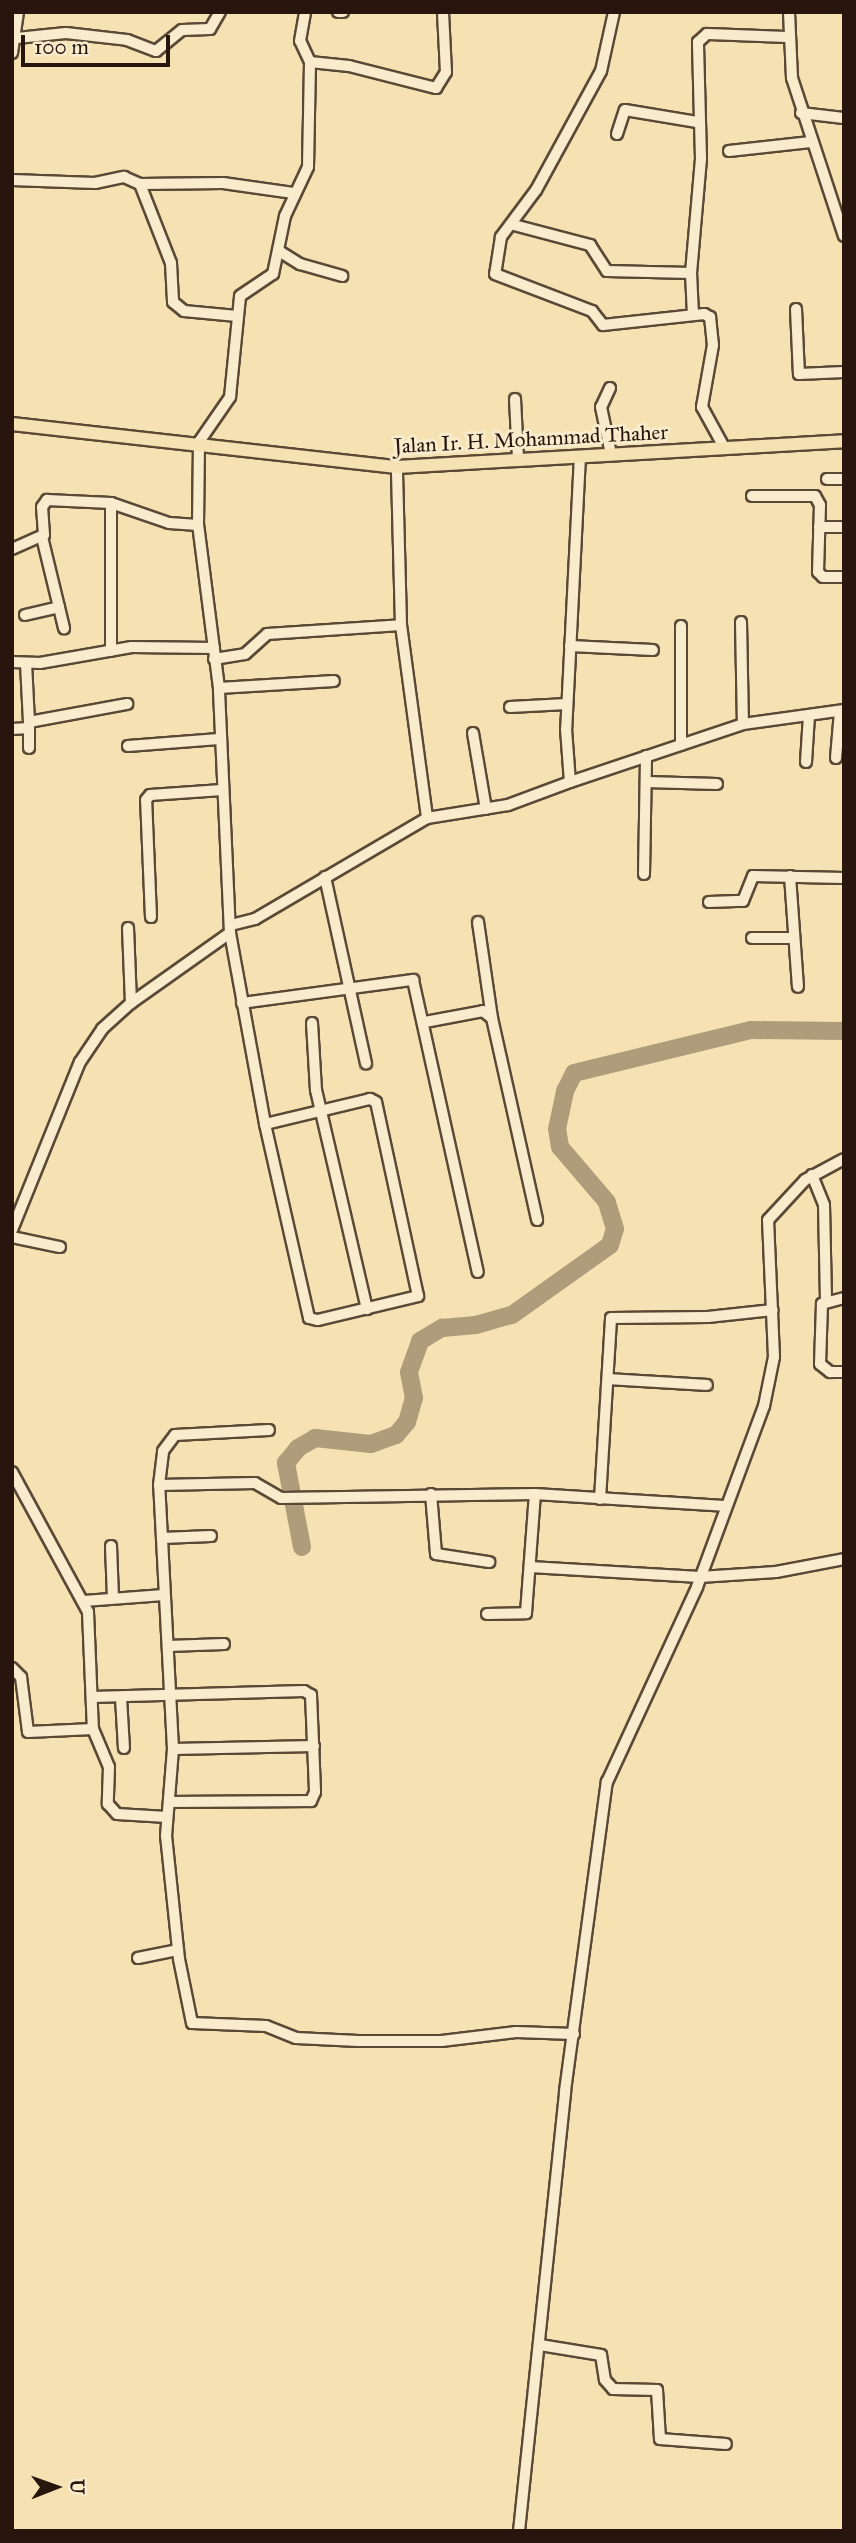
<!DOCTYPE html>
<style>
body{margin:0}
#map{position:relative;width:856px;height:2543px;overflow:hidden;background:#f5e1b1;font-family:"IM FELL Great Primer",serif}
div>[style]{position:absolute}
.river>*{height:18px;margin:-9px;padding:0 9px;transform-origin:9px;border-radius:9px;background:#af9c7a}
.roads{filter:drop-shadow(2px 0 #5b4937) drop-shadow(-2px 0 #5b4937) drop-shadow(0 2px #5b4937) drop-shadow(0 -2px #5b4937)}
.minor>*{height:10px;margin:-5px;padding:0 5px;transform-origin:5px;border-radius:5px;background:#f8eccc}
.major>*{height:12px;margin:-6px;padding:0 6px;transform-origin:6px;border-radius:6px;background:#f5e1b1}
span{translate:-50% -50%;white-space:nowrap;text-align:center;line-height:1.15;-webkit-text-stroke:6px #f8eccc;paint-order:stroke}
.street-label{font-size:21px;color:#28160e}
.frame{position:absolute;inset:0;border:14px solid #28160e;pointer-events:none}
.north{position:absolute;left:21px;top:2452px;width:70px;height:70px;-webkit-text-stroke:5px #f8eccc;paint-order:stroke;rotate:89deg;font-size:19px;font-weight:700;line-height:28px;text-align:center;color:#28160e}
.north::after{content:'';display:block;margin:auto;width:24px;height:32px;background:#28160e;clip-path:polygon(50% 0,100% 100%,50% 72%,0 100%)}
.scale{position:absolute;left:21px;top:35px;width:149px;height:32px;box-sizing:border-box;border:4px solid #28160e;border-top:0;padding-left:9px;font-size:21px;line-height:24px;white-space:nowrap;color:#28160e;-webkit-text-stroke:5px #f8eccc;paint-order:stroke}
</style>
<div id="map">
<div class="river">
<i style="left:302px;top:1547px;width:86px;rotate:-100.8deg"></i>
<i style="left:286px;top:1463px;width:19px;rotate:-51deg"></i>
<i style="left:298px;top:1448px;width:20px;rotate:-30deg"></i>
<i style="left:315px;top:1438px;width:56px;rotate:6.1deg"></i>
<i style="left:371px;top:1444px;width:27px;rotate:-20deg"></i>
<i style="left:396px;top:1435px;width:17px;rotate:-50deg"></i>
<i style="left:407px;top:1422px;width:25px;rotate:-74deg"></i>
<i style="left:414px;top:1398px;width:26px;rotate:-101deg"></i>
<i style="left:409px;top:1372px;width:33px;rotate:-70deg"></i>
<i style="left:420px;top:1341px;width:26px;rotate:-31deg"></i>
<i style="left:442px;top:1328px;width:34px;rotate:-5deg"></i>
<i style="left:476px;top:1325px;width:37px;rotate:-16deg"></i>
<i style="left:512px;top:1315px;width:120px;rotate:-35.5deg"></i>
<i style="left:610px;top:1245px;width:17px;rotate:-73deg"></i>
<i style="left:615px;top:1229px;width:28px;rotate:-107deg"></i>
<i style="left:607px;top:1202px;width:72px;rotate:-130.5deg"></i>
<i style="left:560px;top:1147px;width:18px;rotate:-99deg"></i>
<i style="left:557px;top:1129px;width:39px;rotate:-78deg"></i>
<i style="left:565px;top:1091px;width:20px;rotate:-63deg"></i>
<i style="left:574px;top:1073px;width:182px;rotate:-13.7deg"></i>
<i style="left:751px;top:1030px;width:93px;rotate:0.6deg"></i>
</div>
<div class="roads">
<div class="minor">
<i style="left:338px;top:12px;width:5px"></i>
<i style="left:614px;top:12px;width:60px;rotate:102.4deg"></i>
<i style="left:601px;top:71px;width:136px;rotate:118.6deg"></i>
<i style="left:536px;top:190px;width:59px;rotate:126.7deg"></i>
<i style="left:501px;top:237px;width:37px;rotate:99deg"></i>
<i style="left:495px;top:274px;width:104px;rotate:20.9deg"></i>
<i style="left:592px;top:311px;width:18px;rotate:52deg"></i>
<i style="left:603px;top:325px;width:102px;rotate:-6.2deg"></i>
<i style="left:704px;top:314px;width:7px;rotate:27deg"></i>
<i style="left:710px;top:317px;width:28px;rotate:84deg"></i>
<i style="left:713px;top:345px;width:63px;rotate:100.1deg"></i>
<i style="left:702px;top:407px;width:46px;rotate:61.2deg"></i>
<i style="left:789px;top:12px;width:66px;rotate:87.4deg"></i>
<i style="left:792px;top:78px;width:166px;rotate:71.8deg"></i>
<i style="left:17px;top:38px;width:49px;rotate:-5.8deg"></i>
<i style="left:66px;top:33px;width:61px;rotate:6.5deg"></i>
<i style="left:127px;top:40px;width:31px;rotate:21deg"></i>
<i style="left:156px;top:51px;width:33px;rotate:-39deg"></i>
<i style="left:182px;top:30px;width:28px;rotate:-2deg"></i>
<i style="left:210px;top:29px;width:20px;rotate:-60deg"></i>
<i style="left:12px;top:53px;width:41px;rotate:-81.7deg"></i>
<i style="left:310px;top:62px;width:39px;rotate:6deg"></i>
<i style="left:349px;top:66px;width:90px;rotate:14.2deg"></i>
<i style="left:436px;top:88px;width:19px;rotate:-58deg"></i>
<i style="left:446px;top:72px;width:60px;rotate:-92.9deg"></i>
<i style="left:801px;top:113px;width:43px;rotate:6.6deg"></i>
<i style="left:617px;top:134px;width:25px;rotate:-72deg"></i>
<i style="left:625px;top:110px;width:73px;rotate:9.5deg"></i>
<i style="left:729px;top:151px;width:82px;rotate:-6.3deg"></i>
<i style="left:12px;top:180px;width:83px;rotate:2.1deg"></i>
<i style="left:95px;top:183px;width:30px;rotate:-12deg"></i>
<i style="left:124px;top:177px;width:17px;rotate:24deg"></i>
<i style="left:140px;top:184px;width:83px;rotate:-0.7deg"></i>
<i style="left:223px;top:183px;width:71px;rotate:8.1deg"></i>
<i style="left:140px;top:184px;width:85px;rotate:68.6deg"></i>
<i style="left:171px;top:263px;width:39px;rotate:87deg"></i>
<i style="left:173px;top:302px;width:14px;rotate:39deg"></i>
<i style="left:184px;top:311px;width:53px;rotate:5.4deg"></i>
<i style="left:514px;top:225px;width:79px;rotate:14.7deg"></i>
<i style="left:590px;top:245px;width:31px;rotate:57deg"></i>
<i style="left:607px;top:271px;width:84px;rotate:1.4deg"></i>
<i style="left:279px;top:251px;width:25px;rotate:32deg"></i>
<i style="left:300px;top:264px;width:44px;rotate:15.9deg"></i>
<i style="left:796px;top:309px;width:65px;rotate:87.4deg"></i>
<i style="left:799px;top:374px;width:45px;rotate:-2.5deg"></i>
<i style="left:693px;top:315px;width:42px;rotate:-92.7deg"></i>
<i style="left:691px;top:273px;width:114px;rotate:-85deg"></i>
<i style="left:701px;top:159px;width:117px;rotate:-91.5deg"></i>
<i style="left:698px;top:42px;width:12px;rotate:-42deg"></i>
<i style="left:707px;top:34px;width:81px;rotate:2.1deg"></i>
<i style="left:610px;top:388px;width:21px;rotate:115deg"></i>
<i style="left:601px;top:407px;width:48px;rotate:78deg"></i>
<i style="left:515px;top:399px;width:60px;rotate:87.1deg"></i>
<i style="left:580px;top:456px;width:273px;rotate:92.9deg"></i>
<i style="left:566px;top:729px;width:53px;rotate:85.7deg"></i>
<i style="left:570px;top:782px;width:182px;rotate:-18.5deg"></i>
<i style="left:743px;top:724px;width:102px;rotate:-7.9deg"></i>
<i style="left:827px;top:479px;width:17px"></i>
<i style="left:752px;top:496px;width:63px"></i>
<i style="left:815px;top:496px;width:10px;rotate:61deg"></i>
<i style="left:820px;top:505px;width:67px;rotate:91.7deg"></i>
<i style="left:818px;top:572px;width:7px;rotate:45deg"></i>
<i style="left:823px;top:577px;width:21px"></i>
<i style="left:111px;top:503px;width:61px;rotate:19deg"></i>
<i style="left:169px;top:523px;width:29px;rotate:4deg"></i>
<i style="left:819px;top:527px;width:25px"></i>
<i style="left:42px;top:537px;width:94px;rotate:76.4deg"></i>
<i style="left:12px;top:549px;width:35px;rotate:-24deg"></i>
<i style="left:44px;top:535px;width:28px;rotate:-94deg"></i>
<i style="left:42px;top:507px;width:9px;rotate:-54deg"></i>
<i style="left:47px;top:500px;width:64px;rotate:2.7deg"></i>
<i style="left:111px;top:503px;width:148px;rotate:90deg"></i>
<i style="left:25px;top:615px;width:35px;rotate:-13deg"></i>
<i style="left:741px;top:622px;width:102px;rotate:88.9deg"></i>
<i style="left:401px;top:625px;width:195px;rotate:82.3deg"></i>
<i style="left:681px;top:626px;width:119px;rotate:90deg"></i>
<i style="left:570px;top:646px;width:83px;rotate:2.8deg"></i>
<i style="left:214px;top:659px;width:31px;rotate:-9deg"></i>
<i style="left:245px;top:654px;width:30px;rotate:-42deg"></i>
<i style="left:267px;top:634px;width:134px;rotate:-3.8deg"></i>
<i style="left:401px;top:625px;width:158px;rotate:-91.5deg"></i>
<i style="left:12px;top:662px;width:28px;rotate:2deg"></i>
<i style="left:40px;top:663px;width:93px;rotate:-9.9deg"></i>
<i style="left:132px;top:647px;width:82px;rotate:0.7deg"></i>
<i style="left:26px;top:663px;width:59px;rotate:87.1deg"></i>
<i style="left:29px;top:722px;width:100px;rotate:-10.4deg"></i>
<i style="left:219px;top:688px;width:115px;rotate:-3.5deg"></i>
<i style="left:510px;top:707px;width:57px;rotate:-3deg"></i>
<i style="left:12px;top:729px;width:17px;rotate:-3deg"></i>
<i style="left:473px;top:733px;width:77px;rotate:80.3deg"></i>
<i style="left:128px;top:746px;width:91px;rotate:-4.4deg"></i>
<i style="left:29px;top:748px;width:26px;rotate:-90deg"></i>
<i style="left:836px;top:758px;width:47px;rotate:-85.1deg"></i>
<i style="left:806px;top:762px;width:47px;rotate:-86.3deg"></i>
<i style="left:646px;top:782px;width:71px;rotate:1.6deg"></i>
<i style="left:644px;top:874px;width:118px;rotate:-89deg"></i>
<i style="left:790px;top:876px;width:111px;rotate:85.9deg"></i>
<i style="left:325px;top:877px;width:191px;rotate:77.6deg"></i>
<i style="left:709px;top:902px;width:34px;rotate:-2deg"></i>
<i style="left:743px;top:901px;width:27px;rotate:-68deg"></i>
<i style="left:753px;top:876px;width:91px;rotate:1.3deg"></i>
<i style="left:151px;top:917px;width:117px;rotate:-92.4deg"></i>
<i style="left:146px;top:800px;width:6px;rotate:-51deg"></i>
<i style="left:150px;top:795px;width:72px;rotate:-4deg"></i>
<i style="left:478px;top:922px;width:97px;rotate:81.7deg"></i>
<i style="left:231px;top:925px;width:25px;rotate:-14deg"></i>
<i style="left:255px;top:919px;width:199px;rotate:-30.4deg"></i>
<i style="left:427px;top:818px;width:82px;rotate:-9.1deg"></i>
<i style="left:508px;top:805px;width:66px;rotate:-20.4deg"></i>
<i style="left:128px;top:928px;width:75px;rotate:87.7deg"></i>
<i style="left:230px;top:933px;width:194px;rotate:79.6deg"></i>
<i style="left:265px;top:1124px;width:199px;rotate:77.2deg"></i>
<i style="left:309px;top:1318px;width:9px;rotate:13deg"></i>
<i style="left:318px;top:1320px;width:103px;rotate:-13.5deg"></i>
<i style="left:418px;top:1296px;width:198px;rotate:-102.2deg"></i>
<i style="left:376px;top:1102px;width:7px;rotate:-153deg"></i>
<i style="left:370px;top:1099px;width:108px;rotate:166.6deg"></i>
<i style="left:752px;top:938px;width:41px"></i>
<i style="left:242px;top:1003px;width:173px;rotate:-7.7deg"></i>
<i style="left:413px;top:980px;width:299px;rotate:77.5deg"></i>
<i style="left:425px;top:1022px;width:59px;rotate:-10.7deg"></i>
<i style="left:483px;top:1011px;width:11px;rotate:38deg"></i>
<i style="left:492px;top:1018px;width:207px;rotate:77.4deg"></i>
<i style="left:312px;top:1023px;width:67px;rotate:86.6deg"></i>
<i style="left:316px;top:1090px;width:225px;rotate:76.9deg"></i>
<i style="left:812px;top:1175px;width:32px;rotate:68deg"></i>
<i style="left:824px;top:1205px;width:94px;rotate:88.8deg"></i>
<i style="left:12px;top:1230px;width:181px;rotate:-68deg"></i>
<i style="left:80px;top:1062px;width:40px;rotate:-56deg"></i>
<i style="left:102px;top:1029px;width:39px;rotate:-42deg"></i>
<i style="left:131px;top:1003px;width:121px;rotate:-35.3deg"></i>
<i style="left:230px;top:933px;width:245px;rotate:-92.6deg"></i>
<i style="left:219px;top:688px;width:164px;rotate:-97.3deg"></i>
<i style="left:198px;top:525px;width:83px;rotate:-89.3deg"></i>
<i style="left:199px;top:442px;width:55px;rotate:-55.4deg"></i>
<i style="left:230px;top:397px;width:101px;rotate:-84.3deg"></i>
<i style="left:240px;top:296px;width:40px;rotate:-34deg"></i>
<i style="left:273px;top:274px;width:59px;rotate:-78.3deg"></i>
<i style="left:285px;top:216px;width:54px;rotate:-64.9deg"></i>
<i style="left:308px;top:167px;width:105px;rotate:-88.9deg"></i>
<i style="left:310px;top:62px;width:23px;rotate:-115deg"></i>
<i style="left:300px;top:41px;width:29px;rotate:-80deg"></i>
<i style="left:12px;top:1237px;width:49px;rotate:11.8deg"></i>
<i style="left:844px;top:1298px;width:23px;rotate:165deg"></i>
<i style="left:822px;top:1304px;width:60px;rotate:91.9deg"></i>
<i style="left:820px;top:1364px;width:13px;rotate:39deg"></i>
<i style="left:830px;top:1372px;width:14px"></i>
<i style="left:608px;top:1379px;width:99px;rotate:3.5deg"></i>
<i style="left:12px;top:1472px;width:159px;rotate:61.5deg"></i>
<i style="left:88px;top:1612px;width:117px;rotate:87.6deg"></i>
<i style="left:93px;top:1729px;width:41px;rotate:67.2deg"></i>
<i style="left:109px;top:1767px;width:37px;rotate:92deg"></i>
<i style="left:108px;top:1804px;width:13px;rotate:48deg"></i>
<i style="left:117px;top:1814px;width:50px;rotate:3.4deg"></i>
<i style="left:159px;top:1485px;width:34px;rotate:-83deg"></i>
<i style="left:163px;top:1451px;width:20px;rotate:-53deg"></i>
<i style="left:175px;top:1435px;width:94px;rotate:-3deg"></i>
<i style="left:431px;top:1494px;width:60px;rotate:85.2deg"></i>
<i style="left:436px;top:1554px;width:54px;rotate:8.6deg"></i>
<i style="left:600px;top:1499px;width:181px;rotate:-86.5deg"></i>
<i style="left:611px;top:1318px;width:97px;rotate:-0.6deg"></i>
<i style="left:708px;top:1317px;width:65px;rotate:-6.1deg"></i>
<i style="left:162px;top:1538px;width:49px;rotate:-2.3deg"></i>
<i style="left:111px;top:1546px;width:51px;rotate:87.8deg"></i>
<i style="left:530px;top:1567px;width:170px;rotate:3.4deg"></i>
<i style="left:700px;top:1577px;width:76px;rotate:-3.8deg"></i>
<i style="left:776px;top:1572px;width:69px;rotate:-10.8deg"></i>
<i style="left:84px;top:1601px;width:80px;rotate:-4.3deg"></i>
<i style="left:487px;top:1614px;width:39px;rotate:-1deg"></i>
<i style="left:526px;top:1613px;width:119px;rotate:-85.7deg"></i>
<i style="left:168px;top:1646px;width:56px;rotate:-2deg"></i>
<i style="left:12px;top:1668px;width:13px;rotate:45deg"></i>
<i style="left:21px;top:1677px;width:55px;rotate:82.7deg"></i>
<i style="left:28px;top:1732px;width:65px;rotate:-2.6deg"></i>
<i style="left:92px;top:1697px;width:212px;rotate:-1.6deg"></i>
<i style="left:304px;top:1691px;width:8px;rotate:30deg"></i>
<i style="left:311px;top:1695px;width:97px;rotate:87.6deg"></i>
<i style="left:315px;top:1792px;width:10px;rotate:114deg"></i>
<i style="left:311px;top:1801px;width:139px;rotate:179.6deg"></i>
<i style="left:121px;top:1698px;width:50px;rotate:86.6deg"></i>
<i style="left:173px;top:1749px;width:141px;rotate:-1.2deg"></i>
<i style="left:138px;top:1958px;width:41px;rotate:-11.3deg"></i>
<i style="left:574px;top:2034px;width:58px;rotate:-178deg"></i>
<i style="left:516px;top:2032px;width:75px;rotate:173.1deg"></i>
<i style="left:442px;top:2041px;width:84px;rotate:180deg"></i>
<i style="left:358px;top:2041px;width:62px;rotate:-177.2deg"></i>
<i style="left:296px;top:2038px;width:32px;rotate:-158deg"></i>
<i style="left:266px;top:2026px;width:74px;rotate:-177.7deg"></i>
<i style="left:192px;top:2023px;width:65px;rotate:-101.5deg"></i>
<i style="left:179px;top:1959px;width:124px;rotate:-96deg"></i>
<i style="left:166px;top:1836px;width:87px;rotate:-85.4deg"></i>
<i style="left:173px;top:1749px;width:264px;rotate:-93deg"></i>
<i style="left:159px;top:1485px;width:96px;rotate:-1.2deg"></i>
<i style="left:255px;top:1483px;width:30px;rotate:30deg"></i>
<i style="left:281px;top:1498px;width:254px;rotate:-0.9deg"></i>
<i style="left:535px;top:1494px;width:189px;rotate:3.6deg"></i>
<i style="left:540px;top:2345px;width:62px;rotate:9.3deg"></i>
<i style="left:601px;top:2355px;width:25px;rotate:81deg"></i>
<i style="left:605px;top:2380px;width:12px;rotate:48deg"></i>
<i style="left:613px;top:2389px;width:44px;rotate:1.3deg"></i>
<i style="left:657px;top:2390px;width:49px;rotate:86.5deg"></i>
<i style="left:660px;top:2439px;width:66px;rotate:4.3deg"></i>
<i style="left:519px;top:2531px;width:442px;rotate:-84deg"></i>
<i style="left:565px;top:2091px;width:312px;rotate:-82.3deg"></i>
<i style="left:607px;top:1782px;width:215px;rotate:-65.2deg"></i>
<i style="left:697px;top:1587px;width:193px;rotate:-69.7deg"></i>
<i style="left:764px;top:1406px;width:50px;rotate:-78.5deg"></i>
<i style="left:774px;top:1357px;width:137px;rotate:-92.5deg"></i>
<i style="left:768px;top:1220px;width:54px;rotate:-47.2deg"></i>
<i style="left:805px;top:1180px;width:44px;rotate:-28.3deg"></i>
</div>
<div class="major">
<i style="left:12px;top:424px;width:387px;rotate:6.4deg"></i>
<i style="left:397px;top:467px;width:448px;rotate:-3.3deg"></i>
</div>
</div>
<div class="street-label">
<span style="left:531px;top:439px;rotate:-3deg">Jalan Ir. H. Mohammad Thaher</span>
</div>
<div class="frame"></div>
<div class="north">U</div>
<div class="scale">100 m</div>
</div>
